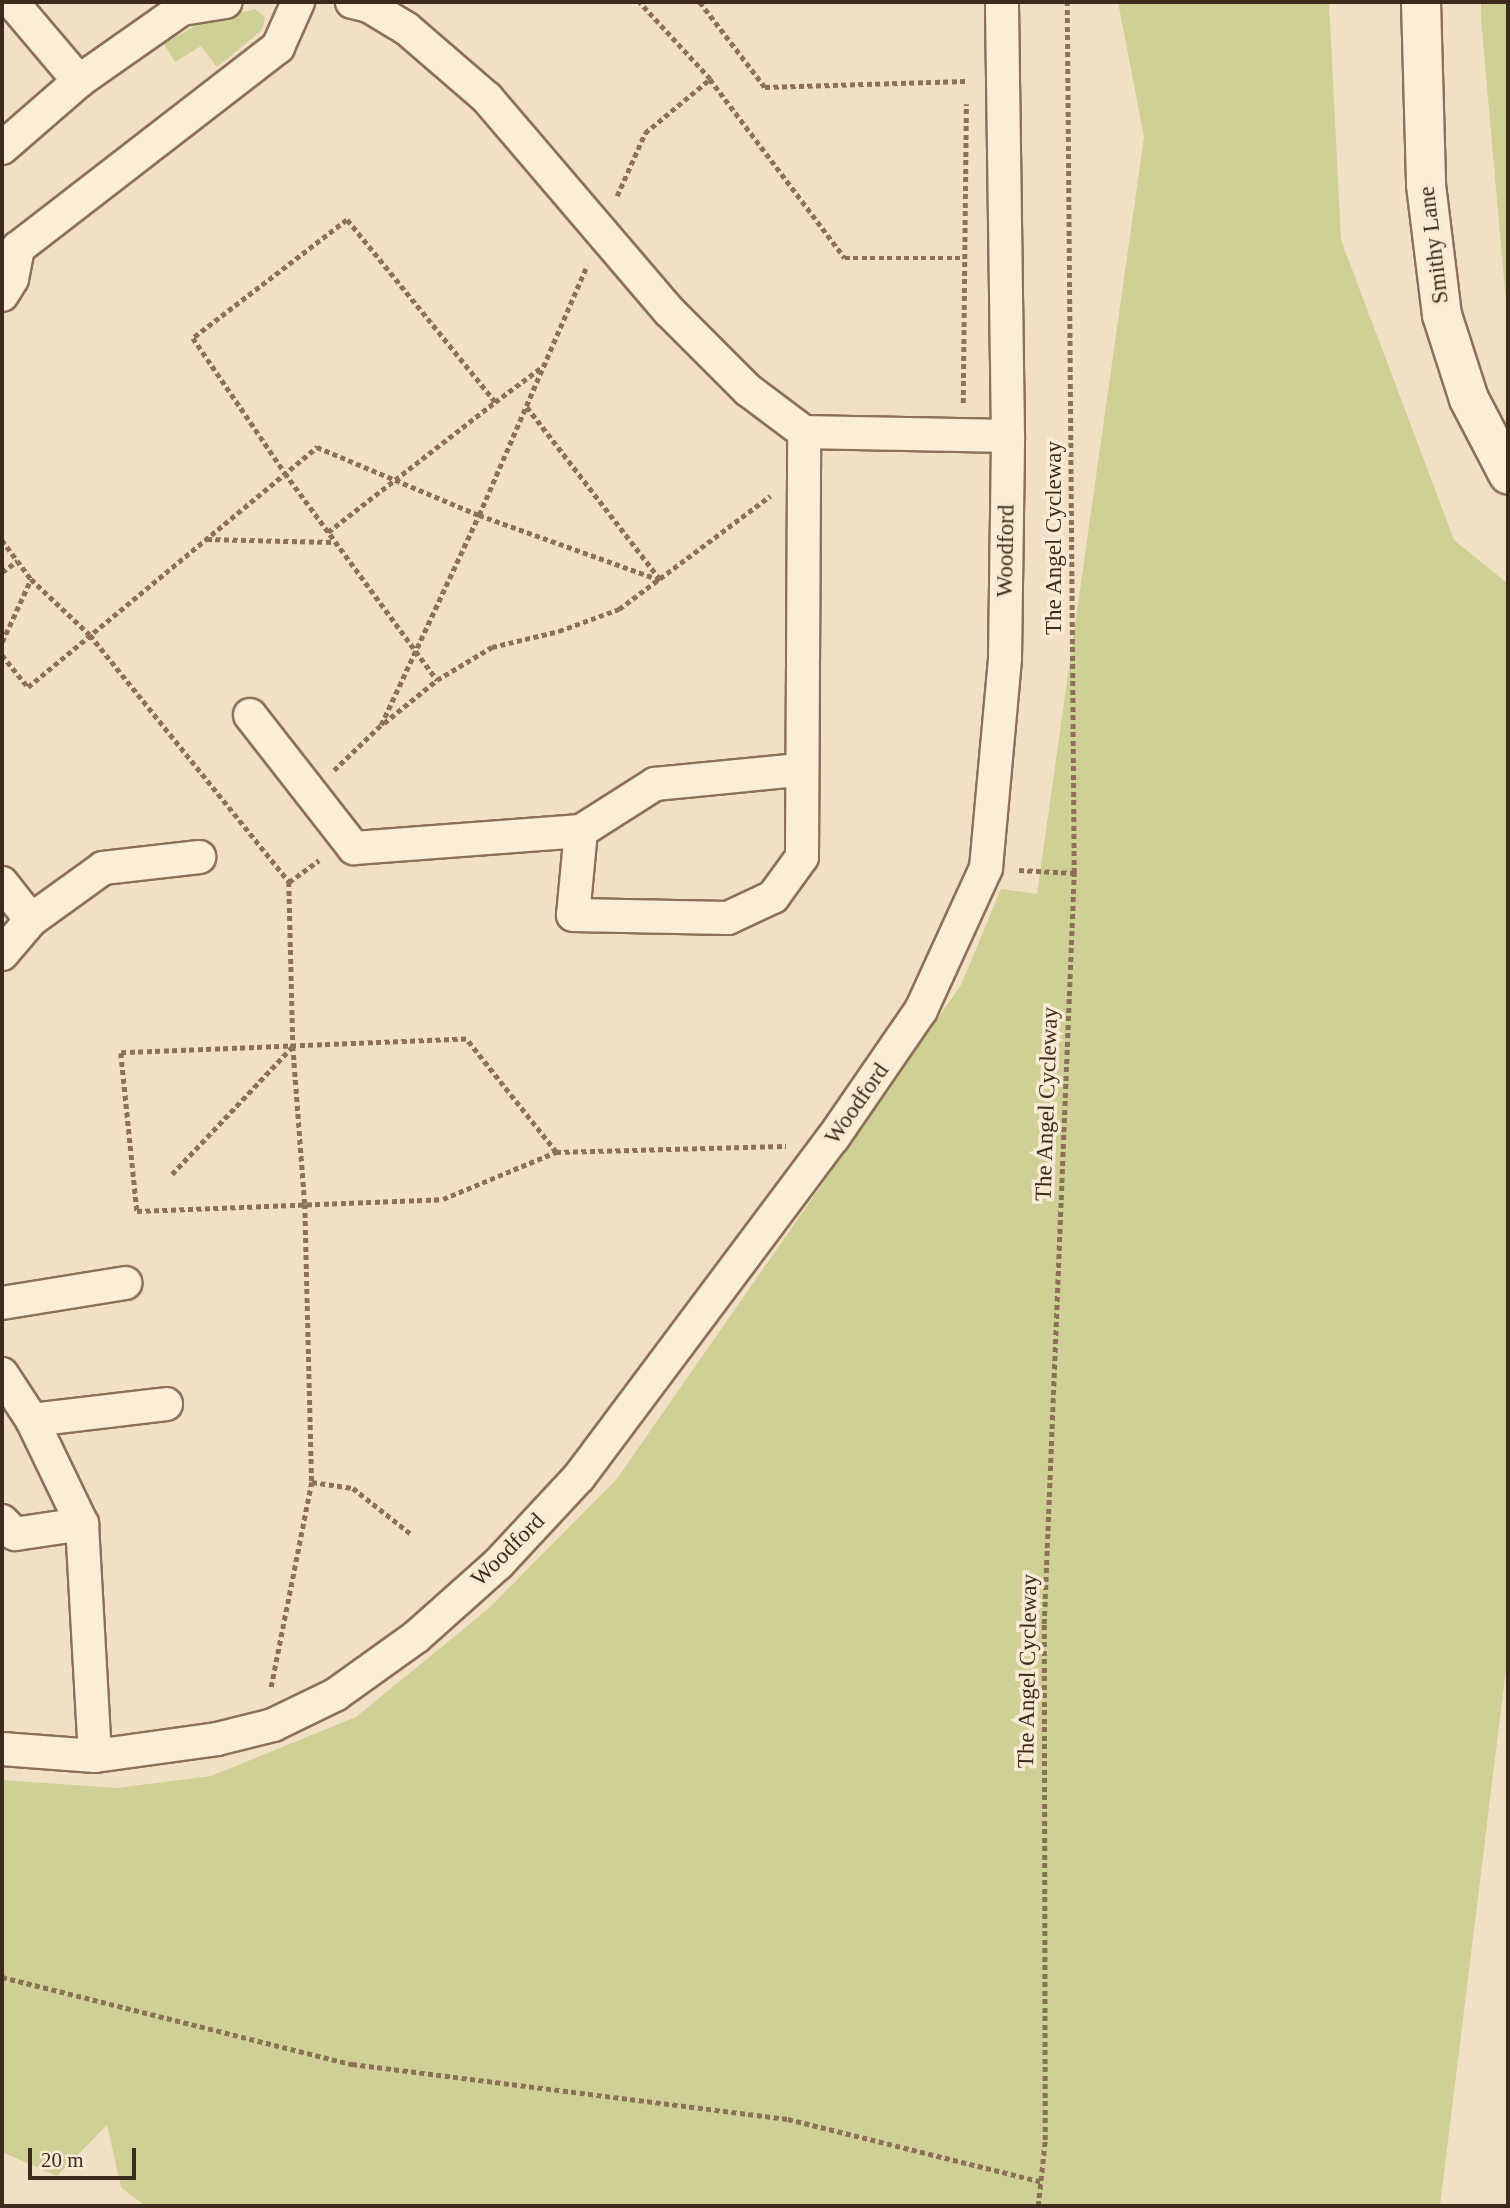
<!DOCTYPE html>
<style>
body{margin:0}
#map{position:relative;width:1510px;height:2208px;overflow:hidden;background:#f1e0c3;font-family:Georgia,serif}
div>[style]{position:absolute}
.green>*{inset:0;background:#ced096}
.path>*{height:4.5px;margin-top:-2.25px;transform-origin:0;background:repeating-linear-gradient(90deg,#8d7058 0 5px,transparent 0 8.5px)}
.roads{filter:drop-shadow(2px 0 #8d7058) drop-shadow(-2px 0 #8d7058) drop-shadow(0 2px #8d7058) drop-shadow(0 -2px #8d7058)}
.street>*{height:32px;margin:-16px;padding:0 16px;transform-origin:16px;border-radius:16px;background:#fbeed7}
.secondary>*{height:38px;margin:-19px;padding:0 19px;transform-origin:19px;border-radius:19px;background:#fbeed7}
span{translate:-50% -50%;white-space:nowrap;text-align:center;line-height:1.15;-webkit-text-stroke:7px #f8ead3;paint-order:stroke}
.street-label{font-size:23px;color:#3c2a1d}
.frame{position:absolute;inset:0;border:4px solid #3c2a1d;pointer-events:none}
.scale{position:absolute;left:28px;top:2148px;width:108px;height:32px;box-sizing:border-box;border:4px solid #3c2a1d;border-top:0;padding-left:9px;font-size:21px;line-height:24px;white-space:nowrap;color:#3c2a1d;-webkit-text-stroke:5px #f8ead3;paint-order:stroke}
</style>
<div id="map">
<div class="green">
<i style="clip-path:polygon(1118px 2px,1329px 2px,1341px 240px,1454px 540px,1508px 584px,1508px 1653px,1440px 2206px,145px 2206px,121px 2187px,107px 2125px,57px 2176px,2px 2152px,2px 1780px,117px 1788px,211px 1776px,356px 1717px,488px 1609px,616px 1480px,961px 985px,1001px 889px,1037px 894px,1144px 137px)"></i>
<i style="clip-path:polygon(1481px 2px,1508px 2px,1508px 325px,1481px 19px)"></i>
<i style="clip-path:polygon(255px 9px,265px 17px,262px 30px,217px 67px,201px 46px,175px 62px,164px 44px,198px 24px)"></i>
</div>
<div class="path">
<i style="left:700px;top:2px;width:107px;rotate:52.6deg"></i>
<i style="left:765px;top:87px;width:201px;rotate:-1.7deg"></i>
<i style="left:710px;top:79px;width:224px;rotate:53deg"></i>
<i style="left:845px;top:258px;width:118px"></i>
<i style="left:617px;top:196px;width:69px;rotate:-66deg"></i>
<i style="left:645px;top:133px;width:85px;rotate:-39.7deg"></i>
<i style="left:710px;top:79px;width:105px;rotate:-132.7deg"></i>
<i style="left:495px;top:402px;width:59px;rotate:-36.7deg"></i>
<i style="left:963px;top:403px;width:299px;rotate:-89.4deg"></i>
<i style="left:527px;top:407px;width:217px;rotate:52.3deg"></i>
<i style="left:328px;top:532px;width:212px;rotate:-37.9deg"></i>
<i style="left:495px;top:402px;width:235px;rotate:-129.1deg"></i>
<i style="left:347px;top:220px;width:194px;rotate:142.5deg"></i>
<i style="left:193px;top:338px;width:163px;rotate:55.7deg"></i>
<i style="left:285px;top:473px;width:257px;rotate:53.7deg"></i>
<i style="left:207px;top:539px;width:127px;rotate:1.4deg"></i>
<i style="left:2px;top:540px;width:49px;rotate:53.4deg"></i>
<i style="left:31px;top:579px;width:81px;rotate:43.5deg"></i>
<i style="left:90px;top:635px;width:317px;rotate:51.1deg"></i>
<i style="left:289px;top:882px;width:164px;rotate:88.6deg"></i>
<i style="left:293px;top:1046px;width:158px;rotate:85.7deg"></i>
<i style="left:305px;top:1204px;width:278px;rotate:88.6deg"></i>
<i style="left:312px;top:1482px;width:211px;rotate:101.2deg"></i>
<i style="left:2px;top:572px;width:19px;rotate:-36deg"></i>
<i style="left:2px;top:642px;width:69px;rotate:-65.3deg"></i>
<i style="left:2px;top:655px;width:41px;rotate:50.9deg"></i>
<i style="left:28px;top:687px;width:376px;rotate:-39.7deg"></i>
<i style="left:317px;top:447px;width:176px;rotate:22.8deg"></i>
<i style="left:479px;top:515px;width:193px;rotate:19.7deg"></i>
<i style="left:384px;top:723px;width:68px;rotate:-39.1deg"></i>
<i style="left:437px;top:680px;width:64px;rotate:-31deg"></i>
<i style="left:492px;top:647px;width:69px;rotate:-13.4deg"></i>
<i style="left:559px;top:631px;width:64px;rotate:-20.1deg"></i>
<i style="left:619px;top:609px;width:189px;rotate:-36.8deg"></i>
<i style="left:334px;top:770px;width:65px;rotate:-43.8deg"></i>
<i style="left:381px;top:725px;width:232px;rotate:-65deg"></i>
<i style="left:479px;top:515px;width:272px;rotate:-66.6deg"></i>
<i style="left:1019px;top:870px;width:55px;rotate:3.1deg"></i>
<i style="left:289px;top:882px;width:37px;rotate:-36deg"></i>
<i style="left:556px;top:1152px;width:144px;rotate:-128.5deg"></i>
<i style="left:466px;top:1039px;width:345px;rotate:177.7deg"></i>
<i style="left:121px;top:1053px;width:159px;rotate:84.2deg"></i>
<i style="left:137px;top:1211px;width:306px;rotate:-2.2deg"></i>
<i style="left:443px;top:1199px;width:122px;rotate:-22.6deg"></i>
<i style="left:556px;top:1152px;width:230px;rotate:-1.5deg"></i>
<i style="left:172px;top:1174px;width:176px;rotate:-46.6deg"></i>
<i style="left:312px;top:1482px;width:41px;rotate:8.3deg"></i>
<i style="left:353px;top:1488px;width:74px;rotate:38.4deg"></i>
<i style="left:2px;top:1977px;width:361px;rotate:14deg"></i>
<i style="left:352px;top:2064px;width:439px;rotate:7.2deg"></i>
<i style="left:788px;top:2119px;width:263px;rotate:13.9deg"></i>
<i style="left:1038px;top:2206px;width:66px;rotate:-83.9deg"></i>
<i style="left:1045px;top:2140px;width:516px;rotate:-90.11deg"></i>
<i style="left:1044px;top:1624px;width:752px;rotate:-87.71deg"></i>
<i style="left:1074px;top:873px;width:871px;rotate:-90.46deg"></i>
</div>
<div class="roads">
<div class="street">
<i style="left:12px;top:2px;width:104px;rotate:49.7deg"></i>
<i style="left:352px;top:2px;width:17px;rotate:13deg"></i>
<i style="left:369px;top:6px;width:44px;rotate:31.2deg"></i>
<i style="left:407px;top:29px;width:106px;rotate:40.8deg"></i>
<i style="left:487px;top:98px;width:280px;rotate:49.5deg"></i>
<i style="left:669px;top:311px;width:112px;rotate:45deg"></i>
<i style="left:748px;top:390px;width:70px;rotate:36.9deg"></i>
<i style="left:804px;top:432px;width:204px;rotate:1.1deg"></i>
<i style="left:2px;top:148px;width:102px;rotate:-41deg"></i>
<i style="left:79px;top:81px;width:126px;rotate:-35deg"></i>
<i style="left:182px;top:9px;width:44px;rotate:-9.2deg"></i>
<i style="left:2px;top:295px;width:19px;rotate:-58deg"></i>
<i style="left:12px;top:279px;width:32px;rotate:-79deg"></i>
<i style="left:18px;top:248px;width:329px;rotate:-37.7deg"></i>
<i style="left:278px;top:47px;width:49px;rotate:-66deg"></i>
<i style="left:250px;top:715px;width:169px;rotate:52deg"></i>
<i style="left:354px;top:848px;width:228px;rotate:-4.3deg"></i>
<i style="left:581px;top:831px;width:88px;rotate:-32.4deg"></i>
<i style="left:655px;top:784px;width:145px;rotate:-5.6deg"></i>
<i style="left:581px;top:831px;width:84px;rotate:95.4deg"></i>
<i style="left:573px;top:915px;width:155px;rotate:1.1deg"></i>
<i style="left:728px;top:918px;width:50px;rotate:-25deg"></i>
<i style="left:773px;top:897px;width:49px;rotate:-54.1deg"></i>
<i style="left:802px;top:857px;width:425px;rotate:-89.7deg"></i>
<i style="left:2px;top:883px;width:47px;rotate:51.9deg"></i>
<i style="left:2px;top:954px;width:45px;rotate:-49.5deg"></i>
<i style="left:31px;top:920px;width:89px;rotate:-35.8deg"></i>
<i style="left:103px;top:868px;width:97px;rotate:-6.5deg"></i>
<i style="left:2px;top:1303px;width:125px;rotate:-9.2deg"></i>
<i style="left:2px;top:1374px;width:55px;rotate:56.9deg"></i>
<i style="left:32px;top:1420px;width:115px;rotate:64.3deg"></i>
<i style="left:82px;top:1524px;width:232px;rotate:86.8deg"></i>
<i style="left:32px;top:1420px;width:135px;rotate:-6.8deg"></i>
<i style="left:2px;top:1521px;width:18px;rotate:45deg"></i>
<i style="left:15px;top:1534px;width:68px;rotate:-8.5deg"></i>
<i style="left:2px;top:1749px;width:93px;rotate:4.3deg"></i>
<i style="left:95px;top:1756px;width:123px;rotate:-7.9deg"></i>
<i style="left:217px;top:1739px;width:58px;rotate:-14deg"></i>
<i style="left:273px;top:1725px;width:69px;rotate:-25.8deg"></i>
<i style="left:335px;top:1695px;width:100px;rotate:-35.6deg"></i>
<i style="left:416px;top:1637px;width:111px;rotate:-41.7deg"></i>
<i style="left:499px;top:1563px;width:117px;rotate:-47.1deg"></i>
<i style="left:579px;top:1477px;width:424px;rotate:-53.2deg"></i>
<i style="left:833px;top:1138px;width:155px;rotate:-55.5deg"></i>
<i style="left:921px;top:1010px;width:156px;rotate:-65.4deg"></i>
<i style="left:986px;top:868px;width:211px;rotate:-84.8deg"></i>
<i style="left:1005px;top:658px;width:222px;rotate:-89.2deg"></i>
<i style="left:1008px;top:436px;width:434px;rotate:-90.8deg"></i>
</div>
<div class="secondary">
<i style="left:1421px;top:2px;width:183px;rotate:88.4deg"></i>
<i style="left:1426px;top:185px;width:131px;rotate:83deg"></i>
<i style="left:1442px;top:315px;width:88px;rotate:72.2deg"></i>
<i style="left:1469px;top:399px;width:85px;rotate:62.5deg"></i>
</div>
</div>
<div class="street-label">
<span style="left:1434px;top:245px;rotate:-97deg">Smithy Lane</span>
<span style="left:1054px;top:538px;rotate:-90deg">The Angel Cycleway</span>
<span style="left:1006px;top:551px;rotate:-89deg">Woodford</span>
<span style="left:857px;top:1104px;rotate:-55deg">Woodford</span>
<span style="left:1047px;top:1104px;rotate:-88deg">The Angel Cycleway</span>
<span style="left:508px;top:1550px;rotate:-45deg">Woodford</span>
<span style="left:1028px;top:1671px;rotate:-89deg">The Angel Cycleway</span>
</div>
<div class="frame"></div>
<div class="scale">20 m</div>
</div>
